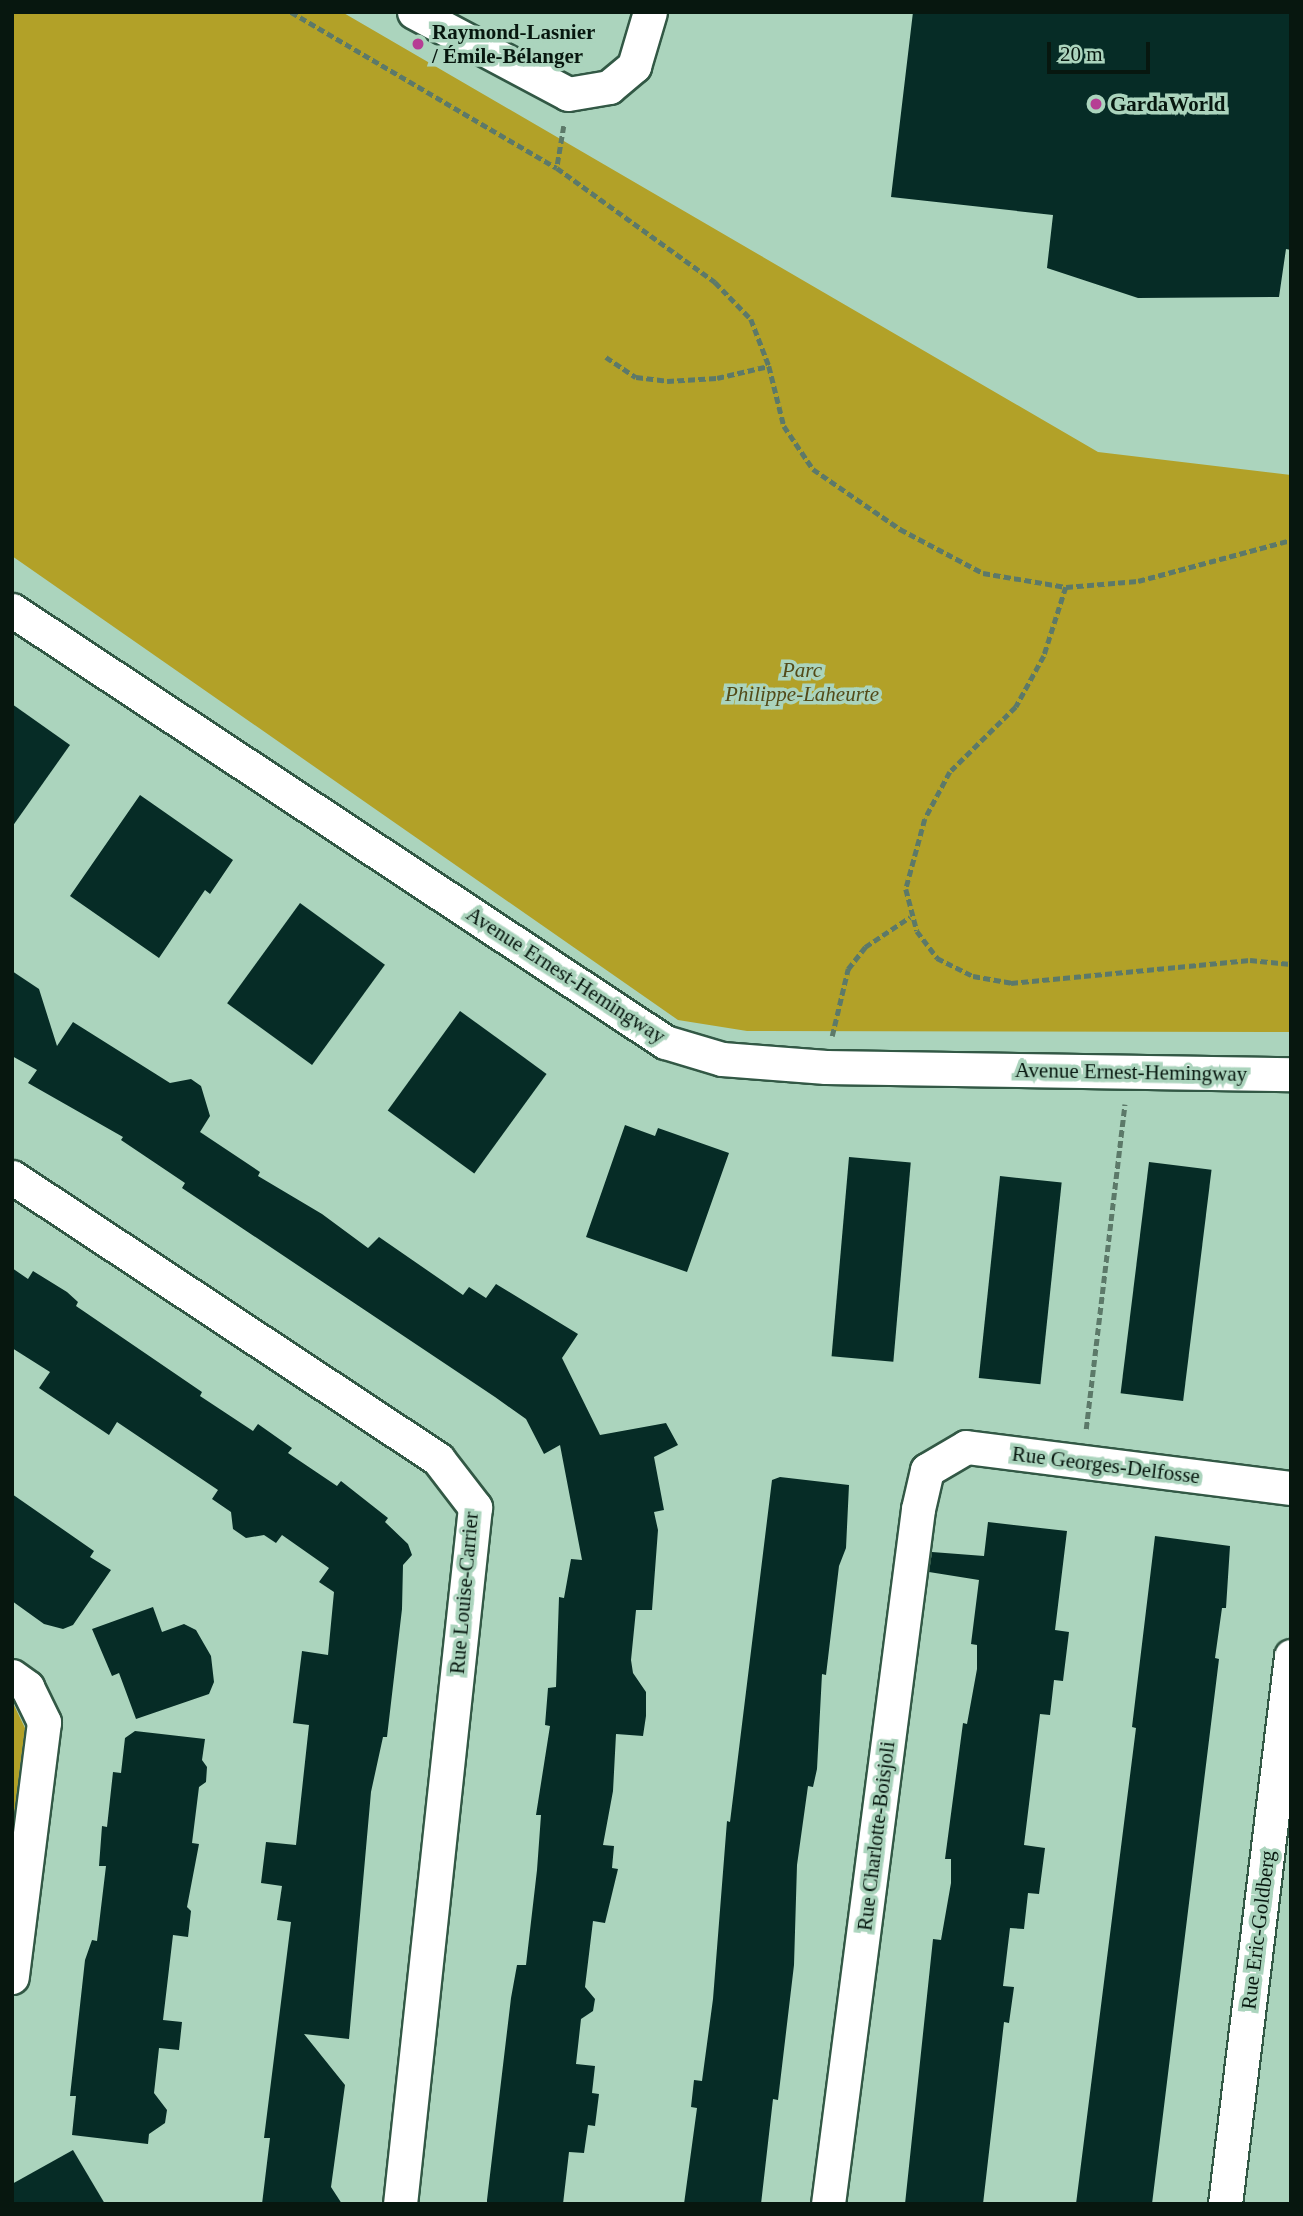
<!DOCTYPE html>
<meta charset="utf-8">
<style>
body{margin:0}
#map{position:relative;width:1303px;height:2216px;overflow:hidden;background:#abd4bd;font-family:"Times New Roman",serif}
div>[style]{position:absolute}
.green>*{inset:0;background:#b2a128}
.building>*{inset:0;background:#062c26;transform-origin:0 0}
.path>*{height:4.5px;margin-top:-2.25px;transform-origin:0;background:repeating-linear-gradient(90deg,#5c7969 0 7px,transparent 0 10.5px)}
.roads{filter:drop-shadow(2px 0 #325845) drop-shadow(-2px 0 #325845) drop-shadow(0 2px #325845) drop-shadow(0 -2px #325845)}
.minor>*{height:33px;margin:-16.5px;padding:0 16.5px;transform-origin:16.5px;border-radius:16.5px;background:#fff}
.dots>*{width:19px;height:19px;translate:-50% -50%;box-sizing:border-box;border:4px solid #abd4bd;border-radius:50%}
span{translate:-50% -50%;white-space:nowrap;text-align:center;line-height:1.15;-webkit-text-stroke:7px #abd4bd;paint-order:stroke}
.poi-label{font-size:21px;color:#07170f;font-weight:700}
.left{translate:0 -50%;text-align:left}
.park-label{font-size:21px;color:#524a18;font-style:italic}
.street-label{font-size:21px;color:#07170f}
.frame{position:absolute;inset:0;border:14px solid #07170f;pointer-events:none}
.scale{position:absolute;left:1047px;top:42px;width:103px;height:32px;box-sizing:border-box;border:4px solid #07170f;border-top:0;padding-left:9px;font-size:21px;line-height:24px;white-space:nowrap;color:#07170f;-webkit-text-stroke:5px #abd4bd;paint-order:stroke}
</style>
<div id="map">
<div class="green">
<i style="clip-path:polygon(12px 12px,342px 12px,1098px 452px,1291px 475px,1291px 1032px,747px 1031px,678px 1020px,12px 556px)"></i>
<i style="clip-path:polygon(12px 1701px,25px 1728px,12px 1831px)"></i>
</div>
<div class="building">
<i style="clip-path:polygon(913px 12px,1291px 12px,1291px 250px,1286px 249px,1279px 297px,1138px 298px,1047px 268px,1053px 215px,891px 197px)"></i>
<i style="clip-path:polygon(12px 704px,70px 745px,12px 827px)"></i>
<i style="clip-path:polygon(140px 795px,233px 860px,210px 894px,205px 890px,159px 958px,70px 896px)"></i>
<i style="left:300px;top:903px;width:105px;height:124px;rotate:36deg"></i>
<i style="clip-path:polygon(12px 971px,39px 989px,57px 1046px,73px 1022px,170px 1083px,191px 1079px,201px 1086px,210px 1116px,200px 1132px,260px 1172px,258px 1176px,322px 1214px,368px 1248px,379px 1237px,463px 1295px,469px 1287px,486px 1298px,496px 1284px,578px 1334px,562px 1358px,600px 1435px,666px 1423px,678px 1445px,654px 1457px,664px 1510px,654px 1512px,658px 1530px,652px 1610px,636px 1610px,631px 1660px,633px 1673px,646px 1692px,646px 1716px,643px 1736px,616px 1734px,613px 1791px,603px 1845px,614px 1846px,612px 1868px,618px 1869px,605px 1923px,593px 1921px,585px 1987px,595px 1999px,593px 2011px,581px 2019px,576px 2064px,595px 2066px,592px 2093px,599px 2094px,595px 2126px,588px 2125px,584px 2153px,569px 2152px,563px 2204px,487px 2204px,487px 2200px,511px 1998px,517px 1965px,526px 1965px,537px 1870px,541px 1815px,536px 1815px,550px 1726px,545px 1725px,548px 1688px,556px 1687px,559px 1597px,564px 1598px,571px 1559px,582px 1560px,560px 1445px,544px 1454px,526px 1419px,495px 1397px,182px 1188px,185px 1183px,121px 1140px,123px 1137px,28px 1083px,37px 1070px,12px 1056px)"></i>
<i style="left:460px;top:1011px;width:107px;height:123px;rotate:36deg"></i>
<i style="clip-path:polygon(625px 1125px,655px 1136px,658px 1128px,729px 1153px,687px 1272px,586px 1237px)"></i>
<i style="left:849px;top:1157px;width:62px;height:200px;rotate:5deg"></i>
<i style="left:1149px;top:1162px;width:63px;height:233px;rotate:7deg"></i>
<i style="left:1000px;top:1176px;width:62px;height:203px;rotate:6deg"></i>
<i style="clip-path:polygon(12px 1268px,28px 1279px,33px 1271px,67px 1292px,78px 1302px,76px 1306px,202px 1392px,200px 1396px,253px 1431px,258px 1424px,292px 1448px,288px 1453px,337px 1486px,341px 1481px,388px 1518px,385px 1522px,408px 1544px,412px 1555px,403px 1565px,402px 1609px,387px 1737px,383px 1737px,371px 1792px,349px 2039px,304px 2034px,345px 2085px,331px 2187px,342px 2204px,262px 2204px,270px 2138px,264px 2138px,291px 1922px,277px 1920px,282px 1886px,261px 1883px,266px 1842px,296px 1845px,309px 1725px,293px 1723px,302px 1651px,328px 1655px,334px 1592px,319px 1582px,329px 1568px,282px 1535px,276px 1543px,264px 1535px,246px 1538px,233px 1529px,231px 1512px,212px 1499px,218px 1490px,117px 1422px,109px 1435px,39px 1388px,50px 1372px,12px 1348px)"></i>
<i style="clip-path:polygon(780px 1477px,849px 1485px,846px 1548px,839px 1566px,826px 1675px,822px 1674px,817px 1769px,813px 1787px,808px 1786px,797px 1865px,794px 1965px,778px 2100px,773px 2099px,761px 2204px,684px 2204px,697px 2108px,691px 2107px,694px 2080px,702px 2081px,713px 1999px,727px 1821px,730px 1822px,772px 1480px)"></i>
<i style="clip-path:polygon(12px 1494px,94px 1551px,90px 1557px,111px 1570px,73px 1625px,63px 1629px,44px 1624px,12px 1601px)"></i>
<i style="clip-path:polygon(988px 1522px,1067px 1531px,1055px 1630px,1069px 1632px,1063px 1681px,1054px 1680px,1050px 1715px,1040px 1714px,1024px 1845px,1045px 1848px,1039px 1894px,1028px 1893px,1024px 1929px,1010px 1928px,1003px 1986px,1014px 1987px,1009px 2023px,1004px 2022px,983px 2204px,905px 2204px,933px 1939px,941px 1940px,951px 1883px,951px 1859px,945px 1859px,963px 1723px,967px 1724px,977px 1669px,977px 1645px,971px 1644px,979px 1580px,929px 1572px,932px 1552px,984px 1556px)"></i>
<i style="clip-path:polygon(1155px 1536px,1230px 1546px,1226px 1608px,1222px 1608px,1215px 1658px,1219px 1659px,1152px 2204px,1076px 2204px,1136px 1728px,1132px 1727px)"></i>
<i style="clip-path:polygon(153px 1607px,162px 1632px,184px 1624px,196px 1630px,211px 1656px,214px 1682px,209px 1694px,136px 1719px,119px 1673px,112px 1676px,92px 1629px)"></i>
<i style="clip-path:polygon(135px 1731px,205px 1739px,202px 1760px,207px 1767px,206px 1782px,199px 1787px,192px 1843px,199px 1844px,187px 1907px,191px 1911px,188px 1937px,173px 1935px,163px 2020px,182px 2022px,179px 2050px,159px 2048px,154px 2093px,167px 2110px,165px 2123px,149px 2134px,148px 2144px,72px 2135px,76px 2096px,70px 2096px,85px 1960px,92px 1940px,97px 1941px,106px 1866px,99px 1866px,102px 1826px,107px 1827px,113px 1772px,121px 1773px,125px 1738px)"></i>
<i style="clip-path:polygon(73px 2150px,105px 2204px,12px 2204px,12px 2184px)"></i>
</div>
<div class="path">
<i style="left:291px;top:12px;width:308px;rotate:30.4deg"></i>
<i style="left:564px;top:126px;width:43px;rotate:99.5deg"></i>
<i style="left:557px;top:168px;width:195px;rotate:35.8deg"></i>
<i style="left:715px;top:282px;width:52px;rotate:45.8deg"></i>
<i style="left:751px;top:319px;width:50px;rotate:69deg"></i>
<i style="left:769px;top:366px;width:62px;rotate:76deg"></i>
<i style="left:784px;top:426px;width:52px;rotate:56deg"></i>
<i style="left:813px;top:469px;width:106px;rotate:34.6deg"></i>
<i style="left:900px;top:529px;width:94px;rotate:27.9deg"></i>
<i style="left:983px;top:573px;width:84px;rotate:9.6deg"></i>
<i style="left:1066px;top:587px;width:72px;rotate:-4.8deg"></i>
<i style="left:1138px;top:581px;width:158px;rotate:-15deg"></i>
<i style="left:606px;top:357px;width:36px;rotate:34deg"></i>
<i style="left:636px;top:377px;width:31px;rotate:7deg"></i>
<i style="left:667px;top:381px;width:50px;rotate:-3.4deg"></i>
<i style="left:717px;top:378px;width:53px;rotate:-13deg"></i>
<i style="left:1066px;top:587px;width:72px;rotate:107.7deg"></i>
<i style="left:1044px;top:656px;width:58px;rotate:118.8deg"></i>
<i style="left:1016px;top:707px;width:93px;rotate:135.4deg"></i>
<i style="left:950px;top:772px;width:53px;rotate:118deg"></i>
<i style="left:925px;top:819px;width:73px;rotate:105.2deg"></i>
<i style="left:906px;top:889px;width:43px;rotate:75.3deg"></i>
<i style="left:917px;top:931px;width:34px;rotate:53deg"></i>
<i style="left:937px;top:958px;width:40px;rotate:26.6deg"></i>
<i style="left:973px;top:976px;width:39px;rotate:10deg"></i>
<i style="left:1011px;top:983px;width:240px;rotate:-5.5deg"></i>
<i style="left:1250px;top:960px;width:41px;rotate:5.6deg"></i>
<i style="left:832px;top:1036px;width:69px;rotate:-76.6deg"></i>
<i style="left:848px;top:969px;width:28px;rotate:-52deg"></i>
<i style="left:865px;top:947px;width:54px;rotate:-33.7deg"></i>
<i style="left:1086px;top:1429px;width:327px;rotate:-83.2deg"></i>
</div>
<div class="roads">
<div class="minor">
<i style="left:414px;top:12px;width:174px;rotate:28deg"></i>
<i style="left:568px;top:94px;width:42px;rotate:-9.7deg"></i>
<i style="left:609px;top:87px;width:33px;rotate:-40deg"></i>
<i style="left:634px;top:66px;width:56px;rotate:-73.5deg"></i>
<i style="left:12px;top:610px;width:783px;rotate:33.49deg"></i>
<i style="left:665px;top:1042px;width:59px;rotate:16.6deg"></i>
<i style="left:722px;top:1059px;width:104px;rotate:4.4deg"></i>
<i style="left:826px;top:1067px;width:465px;rotate:0.9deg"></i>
<i style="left:12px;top:1177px;width:511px;rotate:33.5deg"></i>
<i style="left:438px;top:1459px;width:61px;rotate:52.4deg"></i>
<i style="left:475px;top:1507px;width:701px;rotate:96.14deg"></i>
<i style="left:12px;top:1676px;width:19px;rotate:36deg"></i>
<i style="left:27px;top:1687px;width:39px;rotate:64deg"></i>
<i style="left:44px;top:1722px;width:257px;rotate:97.2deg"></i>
<i style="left:828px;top:2204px;width:701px;rotate:-82.62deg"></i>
<i style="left:918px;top:1509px;width:40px;rotate:-77deg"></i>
<i style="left:927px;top:1470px;width:45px;rotate:-30.5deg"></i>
<i style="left:966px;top:1447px;width:328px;rotate:7.2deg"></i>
<i style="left:1225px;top:2204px;width:552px;rotate:-83.13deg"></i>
</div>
</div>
<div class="dots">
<i style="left:418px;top:44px;background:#b63e94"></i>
<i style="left:1096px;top:104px;background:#b63e94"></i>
</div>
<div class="poi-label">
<span class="left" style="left:432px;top:44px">Raymond-Lasnier<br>/ Émile-Bélanger</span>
<span class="left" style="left:1110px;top:104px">GardaWorld</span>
</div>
<div class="park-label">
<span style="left:802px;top:682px">Parc<br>Philippe-Laheurte</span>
</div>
<div class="street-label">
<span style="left:566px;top:975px;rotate:33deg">Avenue Ernest-Hemingway</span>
<span style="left:1131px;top:1072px;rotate:1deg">Avenue Ernest-Hemingway</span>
<span style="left:1106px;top:1465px;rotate:7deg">Rue Georges-Delfosse</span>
<span style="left:464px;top:1593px;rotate:-85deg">Rue Louise-Carrier</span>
<span style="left:876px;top:1836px;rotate:-83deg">Rue Charlotte-Boisjoli</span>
<span style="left:1258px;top:1930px;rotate:-83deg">Rue Eric-Goldberg</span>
</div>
<div class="frame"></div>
<div class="scale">20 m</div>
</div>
